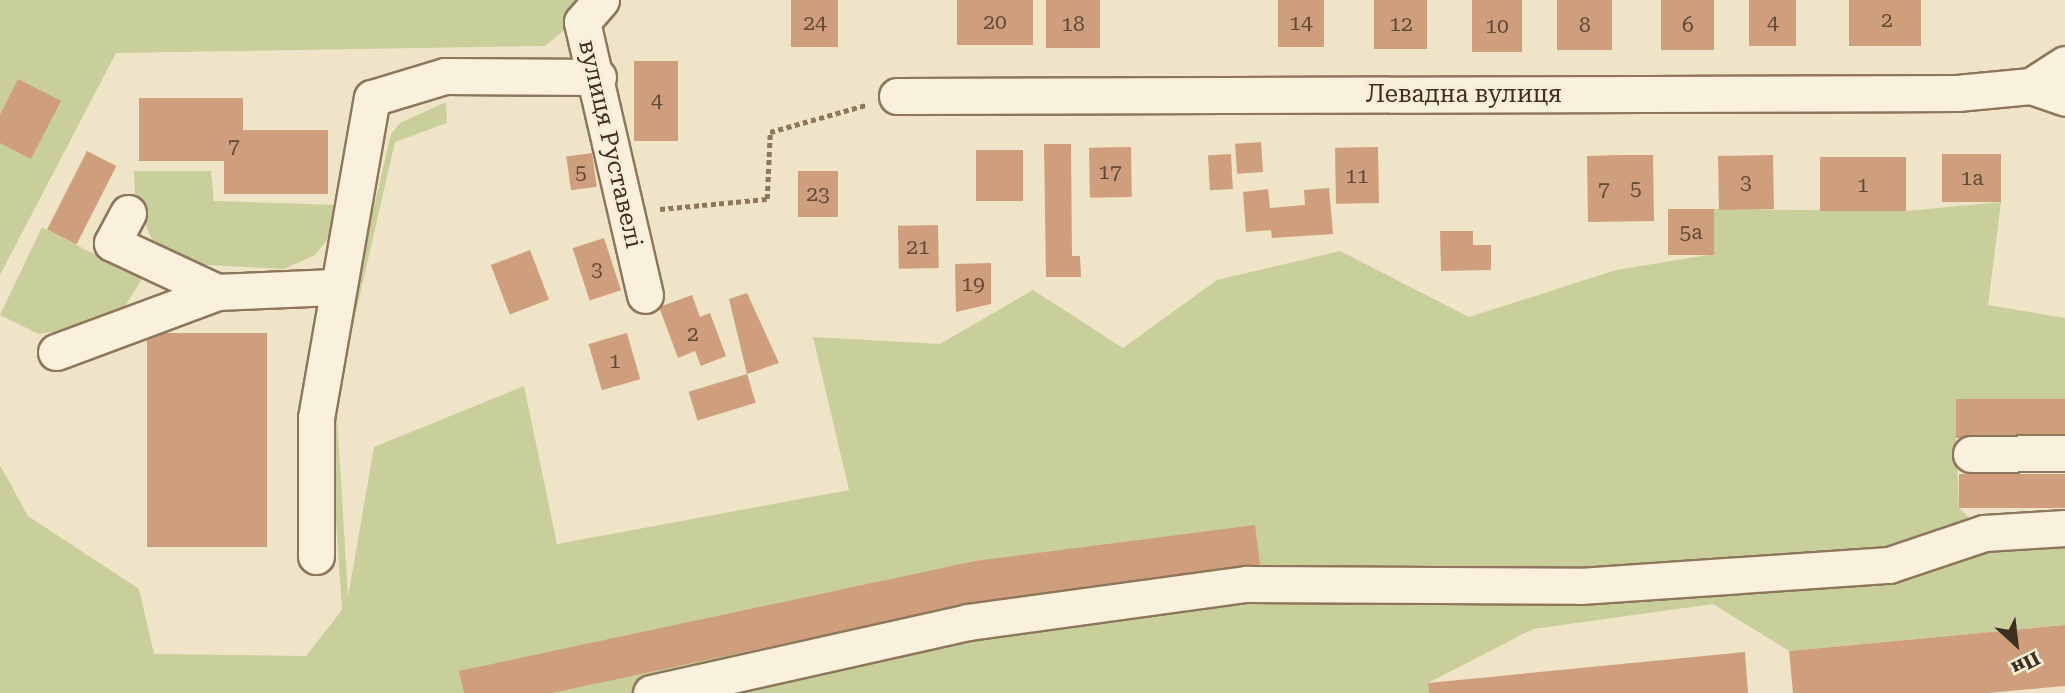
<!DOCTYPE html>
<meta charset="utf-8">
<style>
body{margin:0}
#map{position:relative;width:2065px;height:693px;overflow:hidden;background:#f0e4c8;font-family:"Roboto Serif",serif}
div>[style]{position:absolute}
.green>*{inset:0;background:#c9cf9b}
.building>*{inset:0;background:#cf9f7d;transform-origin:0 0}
.path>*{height:4.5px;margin-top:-2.25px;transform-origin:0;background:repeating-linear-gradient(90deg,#8d765c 0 5px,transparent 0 8.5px)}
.roads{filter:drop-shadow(2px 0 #8d765c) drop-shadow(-2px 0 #8d765c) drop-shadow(0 2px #8d765c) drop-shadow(0 -2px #8d765c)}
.minor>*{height:35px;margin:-17.5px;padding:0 17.5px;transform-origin:17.5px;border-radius:17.5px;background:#faf1dc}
span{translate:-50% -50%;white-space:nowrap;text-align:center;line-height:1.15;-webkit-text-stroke:6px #f7eed8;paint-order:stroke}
.number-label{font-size:21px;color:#624a37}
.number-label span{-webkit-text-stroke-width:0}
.street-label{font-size:24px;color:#3d2e20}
.north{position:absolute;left:1981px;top:609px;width:70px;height:70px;-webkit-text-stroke:5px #f7eed8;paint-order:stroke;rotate:153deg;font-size:19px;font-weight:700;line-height:28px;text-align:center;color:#3d2e20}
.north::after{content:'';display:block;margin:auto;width:24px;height:32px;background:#3d2e20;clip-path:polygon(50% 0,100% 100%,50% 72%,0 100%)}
</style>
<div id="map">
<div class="green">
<i style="clip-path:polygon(0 0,601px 0,545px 46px,116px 53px,0 275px)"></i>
<i style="clip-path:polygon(446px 102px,447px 123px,395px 142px,336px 399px,348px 597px,374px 447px,524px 386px,557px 544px,849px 490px,813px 337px,940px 344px,1033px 290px,1123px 348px,1217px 280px,1340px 251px,1469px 317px,1616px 270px,1714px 254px,1714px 209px,1906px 211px,2001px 202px,1988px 305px,2065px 318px,2065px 399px,1956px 438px,1959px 508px,1984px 533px,2065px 528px,2065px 625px,1789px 651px,1713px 604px,1533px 629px,1428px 683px,1429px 693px,0 693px,0 465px,28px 516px,139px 589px,154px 654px,306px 656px,342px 610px,328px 402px,391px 134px,400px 123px)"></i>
<i style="clip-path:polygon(134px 171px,211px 171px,214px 201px,338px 205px,334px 231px,315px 255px,284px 269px,186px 264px,151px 238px,135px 199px)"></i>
<i style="clip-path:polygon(42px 227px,142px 279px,115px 322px,39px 334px,0 315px)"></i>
</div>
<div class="building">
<i style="left:791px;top:0;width:47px;height:47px"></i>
<i style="left:957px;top:0;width:76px;height:45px"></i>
<i style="left:1046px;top:0;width:54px;height:48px"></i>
<i style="left:1278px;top:0;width:46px;height:47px"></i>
<i style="left:1374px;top:0;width:53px;height:49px"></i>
<i style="left:1472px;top:0;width:50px;height:52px"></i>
<i style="left:1557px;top:0;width:55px;height:50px"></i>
<i style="left:1661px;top:0;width:53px;height:50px"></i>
<i style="left:1749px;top:0;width:47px;height:46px"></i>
<i style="left:1849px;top:0;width:72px;height:46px"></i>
<i style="left:634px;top:61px;width:44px;height:80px"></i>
<i style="clip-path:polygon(18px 79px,61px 101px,31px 159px,0 143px,0 115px)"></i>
<i style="clip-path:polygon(139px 98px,243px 98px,243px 130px,328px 130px,328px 194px,224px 194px,224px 161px,139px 161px)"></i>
<i style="left:1261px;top:142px;width:30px;height:26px;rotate:86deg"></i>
<i style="clip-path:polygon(1044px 144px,1071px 144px,1072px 256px,1080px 256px,1081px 277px,1046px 277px)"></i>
<i style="left:1131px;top:147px;width:50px;height:42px;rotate:89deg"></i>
<i style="left:1378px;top:147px;width:56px;height:43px;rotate:89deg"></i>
<i style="left:1023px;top:150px;width:51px;height:47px;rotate:90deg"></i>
<i style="left:87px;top:151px;width:33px;height:88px;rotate:27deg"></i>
<i style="left:592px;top:153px;width:34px;height:26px;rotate:82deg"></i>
<i style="left:1231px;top:154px;width:35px;height:23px;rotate:87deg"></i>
<i style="left:2001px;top:154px;width:48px;height:59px;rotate:90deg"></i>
<i style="clip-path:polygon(1619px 155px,1653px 155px,1654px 221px,1588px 222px,1587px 156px)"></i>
<i style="left:1773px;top:155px;width:54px;height:55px;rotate:89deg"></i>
<i style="left:1906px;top:157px;width:54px;height:86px;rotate:90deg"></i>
<i style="left:798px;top:171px;width:40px;height:46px"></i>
<i style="clip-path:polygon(1329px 188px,1333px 234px,1272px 238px,1271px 230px,1246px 232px,1243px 192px,1268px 189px,1270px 208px,1305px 205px,1304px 190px)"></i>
<i style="left:1668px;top:209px;width:46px;height:46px"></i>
<i style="left:938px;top:225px;width:43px;height:40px;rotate:89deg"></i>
<i style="clip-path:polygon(1440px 231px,1473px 231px,1473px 245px,1491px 245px,1491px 270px,1441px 271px)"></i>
<i style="left:604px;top:238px;width:55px;height:33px;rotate:72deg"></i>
<i style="left:530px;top:250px;width:53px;height:42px;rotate:69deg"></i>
<i style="clip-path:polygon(991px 263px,991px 304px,956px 312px,955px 264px)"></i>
<i style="clip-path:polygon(747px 293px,779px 363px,747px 374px,729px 299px)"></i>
<i style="clip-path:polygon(692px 295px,700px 317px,710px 313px,726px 356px,701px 366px,695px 351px,678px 358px,659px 307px)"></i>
<i style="left:147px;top:333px;width:120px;height:214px"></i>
<i style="left:627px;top:333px;width:48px;height:40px;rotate:74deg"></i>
<i style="left:747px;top:374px;width:30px;height:61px;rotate:73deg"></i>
<i style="left:1956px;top:399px;width:109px;height:39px"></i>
<i style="left:1959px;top:474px;width:106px;height:34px"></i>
<i style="clip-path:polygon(1255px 525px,1260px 565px,983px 601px,552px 693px,464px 693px,459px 671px,975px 561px)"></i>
<i style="clip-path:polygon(2065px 625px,2065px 686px,1988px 693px,1793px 693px,1789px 651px)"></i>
<i style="clip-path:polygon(1745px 652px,1748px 693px,1429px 693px,1428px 683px)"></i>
</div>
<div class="path">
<i style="left:660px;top:209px;width:107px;rotate:-5.3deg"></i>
<i style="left:767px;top:199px;width:67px;rotate:-87.4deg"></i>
<i style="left:770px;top:132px;width:100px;rotate:-15.7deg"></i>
</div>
<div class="roads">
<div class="minor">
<i style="left:601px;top:0;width:29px;rotate:131deg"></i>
<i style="left:582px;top:22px;width:280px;rotate:77deg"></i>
<i style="left:2031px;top:86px;width:40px;rotate:-32.9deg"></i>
<i style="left:897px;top:96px;width:1060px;rotate:-0.16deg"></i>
<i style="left:1957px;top:93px;width:74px;rotate:-5.4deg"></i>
<i style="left:2031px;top:86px;width:36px;rotate:19deg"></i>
<i style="left:128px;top:213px;width:34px;rotate:118deg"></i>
<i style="left:112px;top:243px;width:116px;rotate:25deg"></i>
<i style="left:217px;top:292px;width:117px;rotate:-2.4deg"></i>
<i style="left:56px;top:352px;width:172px;rotate:-20.4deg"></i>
<i style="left:1971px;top:454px;width:94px;rotate:-0.6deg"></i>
<i style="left:316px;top:556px;width:138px;rotate:-90deg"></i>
<i style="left:316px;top:418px;width:325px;rotate:-80.1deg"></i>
<i style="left:372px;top:98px;width:76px;rotate:-16.8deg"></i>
<i style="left:445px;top:76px;width:153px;rotate:0.4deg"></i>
<i style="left:651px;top:693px;width:325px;rotate:-12.6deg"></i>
<i style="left:968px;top:622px;width:281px;rotate:-7.8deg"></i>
<i style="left:1246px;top:584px;width:334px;rotate:0.3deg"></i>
<i style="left:1580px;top:586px;width:310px;rotate:-3.9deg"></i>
<i style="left:1889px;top:565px;width:100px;rotate:-18.6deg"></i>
<i style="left:1984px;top:533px;width:81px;rotate:-3.5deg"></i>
</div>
</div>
<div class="number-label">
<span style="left:1887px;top:20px">2</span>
<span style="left:995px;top:22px">20</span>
<span style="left:815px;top:23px">24</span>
<span style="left:1301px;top:23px">14</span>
<span style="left:1773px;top:23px">4</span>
<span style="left:1073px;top:24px">18</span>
<span style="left:1401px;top:24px">12</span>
<span style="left:1585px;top:25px">8</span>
<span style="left:1688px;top:25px">6</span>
<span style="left:1497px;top:26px">10</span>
<span style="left:657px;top:101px">4</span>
<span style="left:234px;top:146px">7</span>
<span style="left:581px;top:172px">5</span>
<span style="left:1110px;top:172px">17</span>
<span style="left:1357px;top:176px">11</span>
<span style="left:1972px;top:178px">1а</span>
<span style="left:1746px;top:182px">3</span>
<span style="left:1863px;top:185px">1</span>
<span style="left:1636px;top:188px">5</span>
<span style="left:1604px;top:189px">7</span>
<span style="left:818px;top:194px">23</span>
<span style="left:1691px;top:232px">5а</span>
<span style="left:918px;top:247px">21</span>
<span style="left:597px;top:269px">3</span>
<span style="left:973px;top:284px">19</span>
<span style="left:693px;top:334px">2</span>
<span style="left:615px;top:361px">1</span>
</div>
<div class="street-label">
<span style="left:1464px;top:95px">Левадна вулиця</span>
<span style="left:610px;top:144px;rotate:77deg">вулиця Руставелі</span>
</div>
<div class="north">Пн</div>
</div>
